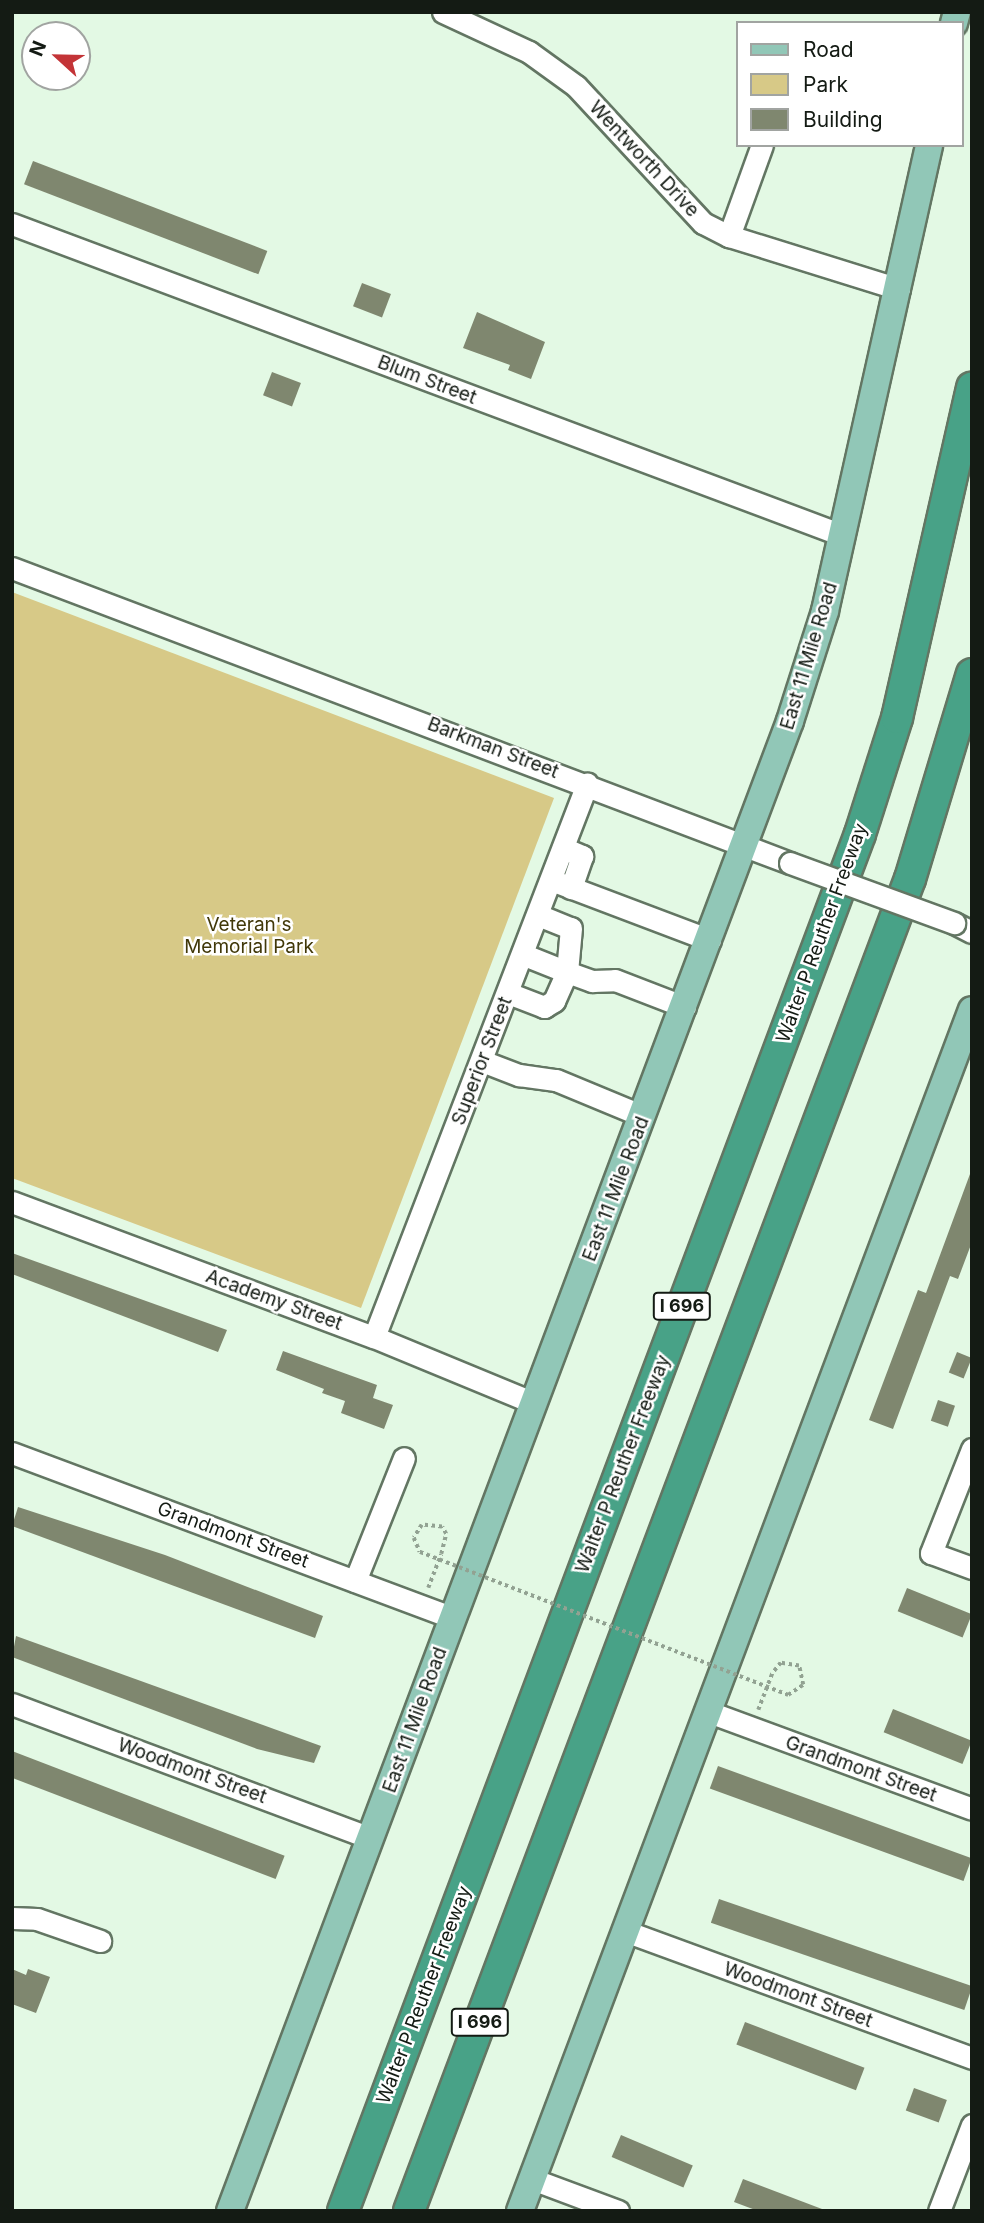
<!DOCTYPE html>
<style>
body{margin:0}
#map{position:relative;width:984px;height:2223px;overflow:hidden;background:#e3f9e4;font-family:Inter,sans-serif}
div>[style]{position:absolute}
.green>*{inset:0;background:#d7c987}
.building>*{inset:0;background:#7f876f;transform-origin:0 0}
.path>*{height:3.5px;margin-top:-1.75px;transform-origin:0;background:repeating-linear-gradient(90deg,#92a292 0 3.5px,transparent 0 7px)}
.roads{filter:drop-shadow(2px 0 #637663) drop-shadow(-2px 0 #637663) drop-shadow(0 2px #637663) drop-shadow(0 -2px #637663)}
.minor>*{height:21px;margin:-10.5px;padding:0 10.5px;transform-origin:10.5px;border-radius:10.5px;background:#fff}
.major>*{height:26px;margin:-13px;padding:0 13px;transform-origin:13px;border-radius:13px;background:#91c7b7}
.highway>*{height:30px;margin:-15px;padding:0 15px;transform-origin:15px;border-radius:15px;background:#48a287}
.path-bridge>*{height:3.5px;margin-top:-1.75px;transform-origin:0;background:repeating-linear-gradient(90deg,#92a292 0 3.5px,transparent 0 7px)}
.bridges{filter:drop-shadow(2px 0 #637663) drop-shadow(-2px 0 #637663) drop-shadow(0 2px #637663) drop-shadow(0 -2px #637663)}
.minor-bridge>*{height:21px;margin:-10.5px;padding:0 10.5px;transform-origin:10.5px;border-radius:10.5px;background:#fff}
span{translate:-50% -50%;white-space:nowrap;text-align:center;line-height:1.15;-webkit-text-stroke:5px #fff;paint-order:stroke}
.shield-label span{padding:2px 5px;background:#fff;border:2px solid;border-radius:5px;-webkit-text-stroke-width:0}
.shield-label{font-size:18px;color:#141b14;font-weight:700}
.street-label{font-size:19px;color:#141b14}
.park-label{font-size:19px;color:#413809}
.frame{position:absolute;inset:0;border:14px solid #141b14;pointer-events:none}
.legend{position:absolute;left:736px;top:21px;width:228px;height:126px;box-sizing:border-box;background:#fff;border:2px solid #a1a4a1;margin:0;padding:9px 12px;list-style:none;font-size:21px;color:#141b14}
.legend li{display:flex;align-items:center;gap:14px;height:35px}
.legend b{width:35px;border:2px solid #a1a4a1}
.north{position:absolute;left:21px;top:21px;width:70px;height:70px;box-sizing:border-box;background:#fff;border:2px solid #a1a4a1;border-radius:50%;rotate:292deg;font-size:19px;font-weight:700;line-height:28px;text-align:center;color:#141b14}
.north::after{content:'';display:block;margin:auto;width:24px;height:32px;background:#c33437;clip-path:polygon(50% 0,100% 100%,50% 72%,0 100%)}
</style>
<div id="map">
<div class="green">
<i style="clip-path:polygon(12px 592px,554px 798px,361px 1308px,12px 1178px)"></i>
</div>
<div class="building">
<i style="left:33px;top:161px;width:251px;height:25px;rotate:21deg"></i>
<i style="left:362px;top:283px;width:31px;height:25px;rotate:21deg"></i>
<i style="clip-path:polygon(477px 312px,545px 342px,531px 379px,508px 370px,510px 365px,463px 348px)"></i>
<i style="left:272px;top:372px;width:31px;height:25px;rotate:21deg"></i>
<i style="clip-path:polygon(970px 1174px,972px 1242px,958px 1279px,950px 1276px,893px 1429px,869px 1420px,918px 1290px,926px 1293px)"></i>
<i style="clip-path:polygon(12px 1253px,227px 1330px,218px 1352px,12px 1274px)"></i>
<i style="clip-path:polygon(283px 1351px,377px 1385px,373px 1398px,393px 1405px,384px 1429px,341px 1413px,345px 1401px,322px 1393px,324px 1389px,276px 1370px)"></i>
<i style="left:957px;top:1352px;width:16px;height:22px;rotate:22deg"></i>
<i style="left:938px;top:1400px;width:18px;height:22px;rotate:19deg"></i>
<i style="clip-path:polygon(18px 1507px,165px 1555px,323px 1616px,315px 1638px,12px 1526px)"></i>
<i style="left:907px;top:1588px;width:70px;height:25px;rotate:22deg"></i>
<i style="clip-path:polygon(16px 1636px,321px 1746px,314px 1763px,257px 1749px,12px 1657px)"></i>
<i style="left:893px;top:1709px;width:85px;height:25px;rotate:22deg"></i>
<i style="left:12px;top:1751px;width:292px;height:25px;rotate:21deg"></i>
<i style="left:718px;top:1766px;width:270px;height:24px;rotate:20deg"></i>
<i style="left:719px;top:1899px;width:268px;height:25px;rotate:19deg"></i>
<i style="clip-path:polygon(12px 1969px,26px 1975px,28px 1969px,50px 1977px,36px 2013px,12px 2004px)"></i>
<i style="left:745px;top:2022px;width:128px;height:24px;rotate:21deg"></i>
<i style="left:914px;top:2088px;width:35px;height:24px;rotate:20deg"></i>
<i style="left:621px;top:2135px;width:78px;height:24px;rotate:23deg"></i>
<i style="clip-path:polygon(743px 2179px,822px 2209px,821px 2211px,758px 2211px,734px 2202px)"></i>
</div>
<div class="path">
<i style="left:428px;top:1588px;width:36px;rotate:-69deg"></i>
<i style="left:758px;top:1710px;width:39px;rotate:-69deg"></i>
</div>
<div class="roads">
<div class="minor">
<i style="left:443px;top:12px;width:95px;rotate:24.9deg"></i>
<i style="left:529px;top:52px;width:58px;rotate:35.9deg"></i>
<i style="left:576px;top:86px;width:187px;rotate:47.2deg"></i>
<i style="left:703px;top:223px;width:29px;rotate:27deg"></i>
<i style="left:729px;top:236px;width:178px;rotate:17.3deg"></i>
<i style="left:12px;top:224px;width:886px;rotate:20.54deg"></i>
<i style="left:729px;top:236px;width:97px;rotate:-70.1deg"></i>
<i style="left:12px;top:568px;width:832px;rotate:20.77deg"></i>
<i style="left:563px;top:848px;width:21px;rotate:23deg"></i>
<i style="left:582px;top:856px;width:34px;rotate:109deg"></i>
<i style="left:551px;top:880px;width:170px;rotate:20.7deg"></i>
<i style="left:538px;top:915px;width:35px;rotate:22deg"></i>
<i style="left:571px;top:928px;width:44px;rotate:95.2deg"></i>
<i style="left:567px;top:972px;width:27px;rotate:20deg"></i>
<i style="left:592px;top:981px;width:23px;rotate:-2deg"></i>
<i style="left:615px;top:980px;width:75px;rotate:21.1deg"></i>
<i style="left:954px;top:923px;width:20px;rotate:27deg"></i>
<i style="left:508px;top:993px;width:39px;rotate:21deg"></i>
<i style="left:544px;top:1007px;width:12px;rotate:-31deg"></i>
<i style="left:554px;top:1001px;width:32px;rotate:-66deg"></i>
<i style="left:567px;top:972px;width:48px;rotate:-158.2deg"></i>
<i style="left:482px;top:1061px;width:40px;rotate:21deg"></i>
<i style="left:519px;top:1075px;width:37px;rotate:8deg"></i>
<i style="left:556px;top:1080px;width:94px;rotate:22.5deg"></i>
<i style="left:12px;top:1202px;width:386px;rotate:20.5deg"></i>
<i style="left:374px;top:1337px;width:173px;rotate:22.4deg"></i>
<i style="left:374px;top:1337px;width:593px;rotate:-68.93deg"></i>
<i style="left:972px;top:1449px;width:112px;rotate:111.5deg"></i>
<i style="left:931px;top:1553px;width:44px;rotate:20.1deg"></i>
<i style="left:12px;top:1453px;width:471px;rotate:20.5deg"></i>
<i style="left:355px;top:1581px;width:132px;rotate:-68.3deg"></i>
<i style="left:12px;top:1704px;width:383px;rotate:20.5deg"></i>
<i style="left:709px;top:1712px;width:280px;rotate:20.2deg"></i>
<i style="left:12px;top:1918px;width:25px;rotate:2deg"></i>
<i style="left:37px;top:1919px;width:67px;rotate:19.2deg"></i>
<i style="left:625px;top:1931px;width:370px;rotate:20.1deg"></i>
<i style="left:532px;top:2179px;width:92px;rotate:20.4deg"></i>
<i style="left:939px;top:2211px;width:92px;rotate:-69deg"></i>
</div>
<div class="major">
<i style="left:954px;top:23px;width:11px;rotate:-75deg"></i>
<i style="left:230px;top:2211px;width:1592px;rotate:-69.4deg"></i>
<i style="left:790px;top:721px;width:115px;rotate:-72.3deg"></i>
<i style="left:825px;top:611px;width:477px;rotate:-77.4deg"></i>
<i style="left:520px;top:2211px;width:1283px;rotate:-69.38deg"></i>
</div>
<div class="highway">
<i style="left:343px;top:2211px;width:1471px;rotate:-69.42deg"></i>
<i style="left:860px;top:834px;width:122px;rotate:-72.3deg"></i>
<i style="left:897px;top:718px;width:339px;rotate:-77.2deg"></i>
<i style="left:409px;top:2211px;width:1423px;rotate:-69.39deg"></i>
<i style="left:910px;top:879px;width:214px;rotate:-73.2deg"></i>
</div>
</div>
<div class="path-bridge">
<i style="left:441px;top:1554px;width:21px;rotate:-76deg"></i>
<i style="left:446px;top:1534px;width:8px;rotate:-120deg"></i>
<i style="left:442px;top:1527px;width:20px;rotate:-174deg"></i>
<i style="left:422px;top:1525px;width:15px;rotate:122deg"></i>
<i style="left:414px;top:1538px;width:15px;rotate:67deg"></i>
<i style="left:420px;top:1552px;width:395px;rotate:21.2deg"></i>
<i style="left:788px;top:1695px;width:18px;rotate:-34deg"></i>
<i style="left:803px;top:1685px;width:19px;rotate:-102deg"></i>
<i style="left:799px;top:1666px;width:18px;rotate:-171deg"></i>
<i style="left:781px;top:1663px;width:14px;rotate:129deg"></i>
</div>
<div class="bridges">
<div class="minor-bridge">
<i style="left:790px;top:863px;width:175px;rotate:20.1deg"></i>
</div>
</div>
<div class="shield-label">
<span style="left:682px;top:1306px">I 696</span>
<span style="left:480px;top:2022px">I 696</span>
</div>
<div class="street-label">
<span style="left:644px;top:159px;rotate:47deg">Wentworth Drive</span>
<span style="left:427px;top:380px;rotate:21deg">Blum Street</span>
<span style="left:809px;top:656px;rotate:-73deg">East 11 Mile Road</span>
<span style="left:493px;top:748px;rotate:21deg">Barkman Street</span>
<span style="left:822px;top:933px;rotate:-70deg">Walter P Reuther Freeway</span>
<span style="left:482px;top:1061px;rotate:-69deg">Superior Street</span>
<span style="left:616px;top:1189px;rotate:-69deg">East 11 Mile Road</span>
<span style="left:274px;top:1300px;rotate:20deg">Academy Street</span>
<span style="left:623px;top:1464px;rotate:-69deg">Walter P Reuther Freeway</span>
<span style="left:233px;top:1535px;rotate:20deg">Grandmont Street</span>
<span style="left:415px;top:1720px;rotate:-70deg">East 11 Mile Road</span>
<span style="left:861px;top:1769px;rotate:20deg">Grandmont Street</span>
<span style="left:192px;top:1771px;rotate:20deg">Woodmont Street</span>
<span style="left:424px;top:1995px;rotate:-69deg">Walter P Reuther Freeway</span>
<span style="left:798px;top:1995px;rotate:20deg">Woodmont Street</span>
</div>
<div class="park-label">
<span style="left:249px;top:936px">Veteran's<br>Memorial Park</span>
</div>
<div class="frame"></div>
<ul class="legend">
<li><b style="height:9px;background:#91c7b7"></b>Road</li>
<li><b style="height:19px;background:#d7c987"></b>Park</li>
<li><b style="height:19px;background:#7f876f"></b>Building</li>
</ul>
<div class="north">N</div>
</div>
